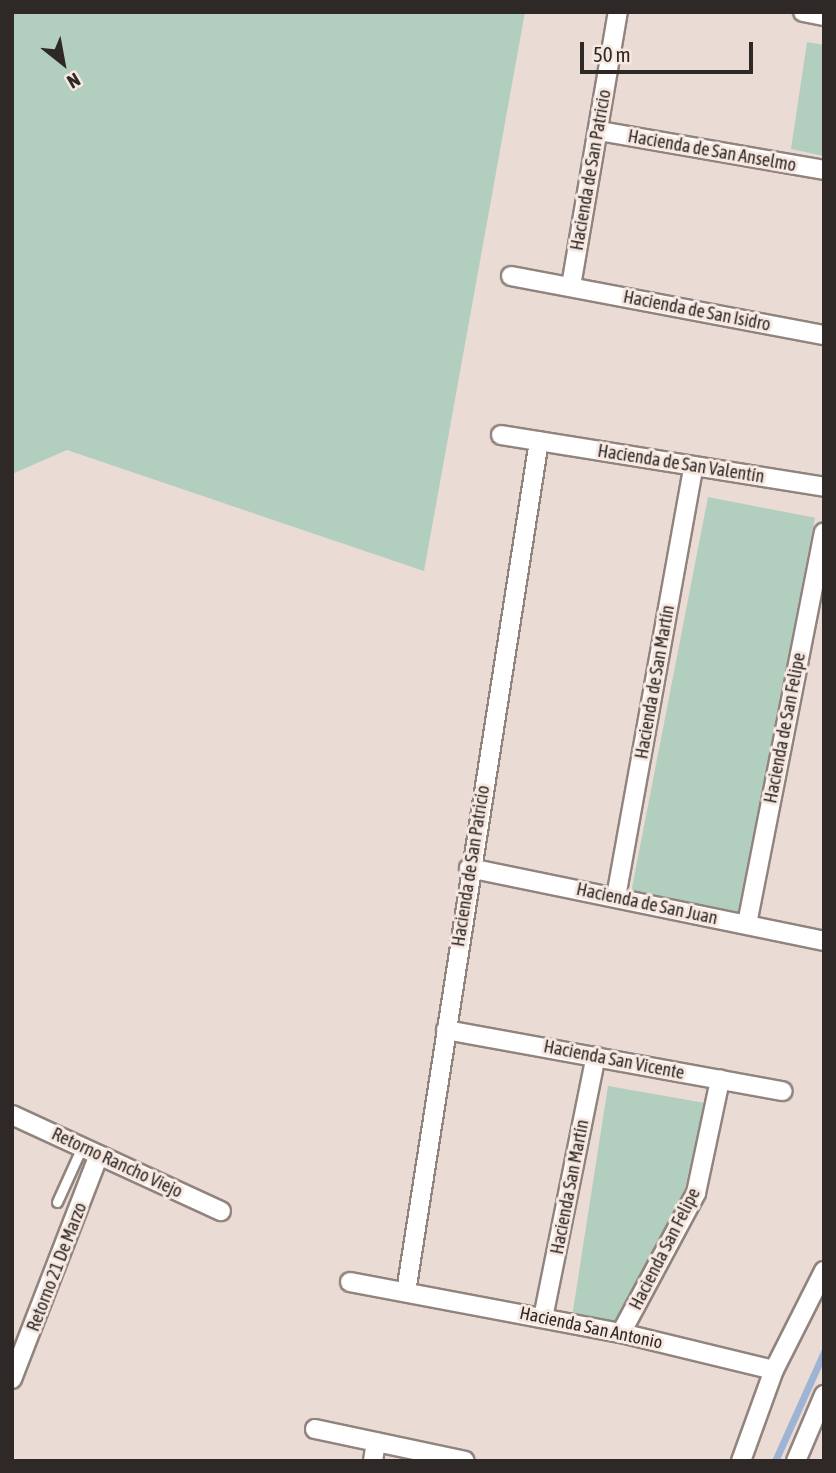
<!DOCTYPE html>
<meta charset="utf-8">
<style>
body{margin:0}
#map{position:relative;width:836px;height:1473px;overflow:hidden;background:#eadbd4;font-family:"Asap Condensed",sans-serif}
div>[style]{position:absolute}
.green>*{inset:0;background:#b2cebe;transform-origin:0 0}
.stream>*{height:7px;margin:-3.5px;padding:0 3.5px;transform-origin:3.5px;border-radius:3.5px;background:#9db4d5}
.roads{filter:drop-shadow(2px 0 #91847e) drop-shadow(-2px 0 #91847e) drop-shadow(0 2px #91847e) drop-shadow(0 -2px #91847e)}
.service>*{height:9px;margin:-4.5px;padding:0 4.5px;transform-origin:4.5px;border-radius:4.5px;background:#fff}
.minor>*{height:18px;margin:-9px;padding:0 9px;transform-origin:9px;border-radius:9px;background:#fff}
span{translate:-50% -50%;white-space:nowrap;text-align:center;line-height:1.15;-webkit-text-stroke:6px #f7e8e1;paint-order:stroke}
.street-label{font-size:18px;color:#2e2926}
.frame{position:absolute;inset:0;border:14px solid #2e2926;pointer-events:none}
.north{position:absolute;left:28px;top:28px;width:70px;height:70px;-webkit-text-stroke:5px #f7e8e1;paint-order:stroke;rotate:149deg;font-size:19px;font-weight:700;line-height:28px;text-align:center;color:#2e2926}
.north::after{content:'';display:block;margin:auto;width:24px;height:32px;background:#2e2926;clip-path:polygon(50% 0,100% 100%,50% 72%,0 100%)}
.scale{position:absolute;left:580px;top:42px;width:173px;height:32px;box-sizing:border-box;border:4px solid #2e2926;border-top:0;padding-left:9px;font-size:21px;line-height:24px;white-space:nowrap;color:#2e2926;-webkit-text-stroke:5px #f7e8e1;paint-order:stroke}
</style>
<div id="map">
<div class="green">
<i style="clip-path:polygon(12px 12px,525px 12px,424px 571px,67px 450px,12px 474px)"></i>
<i style="clip-path:polygon(807px 42px,824px 45px,824px 156px,791px 149px)"></i>
<i style="left:708px;top:497px;width:109px;height:407px;rotate:11deg"></i>
<i style="clip-path:polygon(608px 1086px,705px 1103px,680px 1209px,614px 1324px,572px 1317px)"></i>
</div>
<div class="stream">
<i style="left:775px;top:1461px;width:120px;rotate:-65.8deg"></i>
</div>
<div class="roads">
<div class="service">
<i style="left:57px;top:1202px;width:60px;rotate:-65.6deg"></i>
</div>
<div class="minor">
<i style="left:803px;top:12px;width:21px;rotate:11deg"></i>
<i style="left:599px;top:131px;width:228px;rotate:9.8deg"></i>
<i style="left:511px;top:276px;width:319px;rotate:10.7deg"></i>
<i style="left:571px;top:286px;width:278px;rotate:-80.3deg"></i>
<i style="left:501px;top:435px;width:327px;rotate:9.1deg"></i>
<i style="left:469px;top:868px;width:362px;rotate:11.6deg"></i>
<i style="left:616px;top:897px;width:437px;rotate:-79.8deg"></i>
<i style="left:747px;top:924px;width:399px;rotate:-78.9deg"></i>
<i style="left:446px;top:1030px;width:342px;rotate:10.3deg"></i>
<i style="left:12px;top:1115px;width:230px;rotate:24.7deg"></i>
<i style="left:350px;top:1282px;width:276px;rotate:10.7deg"></i>
<i style="left:621px;top:1333px;width:157px;rotate:13.6deg"></i>
<i style="left:406px;top:1292px;width:861px;rotate:-81.12deg"></i>
<i style="left:543px;top:1318px;width:267px;rotate:-78.6deg"></i>
<i style="left:621px;top:1333px;width:159px;rotate:-61.8deg"></i>
<i style="left:696px;top:1193px;width:116px;rotate:-78deg"></i>
<i style="left:12px;top:1379px;width:240px;rotate:-68.8deg"></i>
<i style="left:315px;top:1429px;width:153px;rotate:12deg"></i>
<i style="left:373px;top:1461px;width:19px;rotate:-81deg"></i>
<i style="left:741px;top:1461px;width:97px;rotate:-70.1deg"></i>
<i style="left:774px;top:1370px;width:111px;rotate:-63.2deg"></i>
<i style="left:796px;top:1461px;width:72px;rotate:-67deg"></i>
</div>
</div>
<div class="street-label">
<span style="left:712px;top:151px;rotate:10deg">Hacienda de San Anselmo</span>
<span style="left:591px;top:170px;rotate:-80deg">Hacienda de San Patricio</span>
<span style="left:697px;top:311px;rotate:11deg">Hacienda de San Isidro</span>
<span style="left:681px;top:464px;rotate:9deg">Hacienda de San Valentín</span>
<span style="left:655px;top:682px;rotate:-80deg">Hacienda de San Martín</span>
<span style="left:785px;top:728px;rotate:-79deg">Hacienda de San Felipe</span>
<span style="left:471px;top:866px;rotate:-81deg">Hacienda de San Patricio</span>
<span style="left:647px;top:904px;rotate:12deg">Hacienda de San Juan</span>
<span style="left:614px;top:1060px;rotate:11deg">Hacienda San Vicente</span>
<span style="left:117px;top:1163px;rotate:25deg">Retorno Rancho Viejo</span>
<span style="left:570px;top:1187px;rotate:-79deg">Hacienda San Martín</span>
<span style="left:665px;top:1249px;rotate:-63deg">Hacienda San Felipe</span>
<span style="left:57px;top:1267px;rotate:-69deg">Retorno 21 De Marzo</span>
<span style="left:591px;top:1328px;rotate:12deg">Hacienda San Antonio</span>
</div>
<div class="frame"></div>
<div class="north">N</div>
<div class="scale">50 m</div>
</div>
